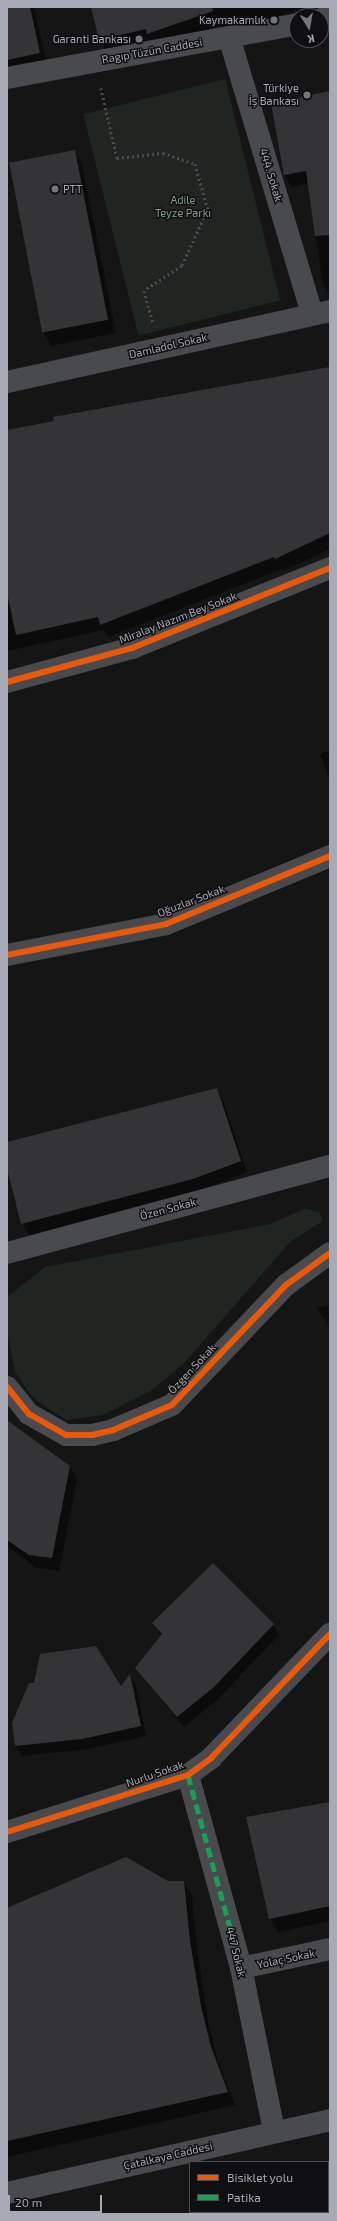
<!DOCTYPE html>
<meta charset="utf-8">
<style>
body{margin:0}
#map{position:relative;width:337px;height:2221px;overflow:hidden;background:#151515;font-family:"Exo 2",sans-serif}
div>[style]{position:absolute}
.green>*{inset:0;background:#1f2520;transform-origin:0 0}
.shadow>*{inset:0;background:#0007}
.building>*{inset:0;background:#343436;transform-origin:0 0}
.path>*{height:2.5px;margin-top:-1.25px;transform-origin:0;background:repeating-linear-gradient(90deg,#4b4b4f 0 2px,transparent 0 5px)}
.pedestrian>*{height:22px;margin:-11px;padding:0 11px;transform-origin:11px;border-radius:11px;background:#494a4d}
.minor>*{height:22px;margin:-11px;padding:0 11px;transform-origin:11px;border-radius:11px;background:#494a4d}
.tertiary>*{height:22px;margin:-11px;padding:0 11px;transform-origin:11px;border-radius:11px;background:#494a4d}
.quiet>*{height:5px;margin-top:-2.5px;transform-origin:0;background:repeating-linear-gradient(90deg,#1a9f57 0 10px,transparent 0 15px)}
.cycleway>*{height:6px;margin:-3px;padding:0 3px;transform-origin:3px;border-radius:3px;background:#e8590c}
.dots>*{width:11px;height:11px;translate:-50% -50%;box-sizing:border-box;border:2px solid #0f0f11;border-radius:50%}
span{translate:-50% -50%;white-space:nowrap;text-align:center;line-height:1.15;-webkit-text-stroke:3px #0f0f11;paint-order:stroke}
.poi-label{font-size:11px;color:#a7a9b5}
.right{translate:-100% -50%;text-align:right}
.left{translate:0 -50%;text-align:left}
.street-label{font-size:11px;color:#a7a9b5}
.park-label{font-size:11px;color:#809e86}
.frame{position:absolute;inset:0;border:8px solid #a7a9b5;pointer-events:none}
.legend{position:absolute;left:189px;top:2161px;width:140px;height:52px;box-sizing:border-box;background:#0f0f11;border:1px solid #4c4d53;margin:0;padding:5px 7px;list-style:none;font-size:12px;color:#a7a9b5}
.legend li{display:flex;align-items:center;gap:8px;height:20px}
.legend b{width:20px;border:1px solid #4c4d53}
.north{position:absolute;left:289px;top:8px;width:40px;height:40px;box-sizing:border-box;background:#0f0f11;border:1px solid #4c4d53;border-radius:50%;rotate:169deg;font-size:11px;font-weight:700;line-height:16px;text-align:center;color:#a7a9b5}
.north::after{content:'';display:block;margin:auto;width:14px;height:18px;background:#74757d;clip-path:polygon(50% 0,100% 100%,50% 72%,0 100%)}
.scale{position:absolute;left:8px;top:2195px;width:94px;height:18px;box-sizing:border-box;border:2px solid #a7a9b5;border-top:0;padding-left:5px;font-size:12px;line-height:14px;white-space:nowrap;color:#a7a9b5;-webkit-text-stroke:3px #0f0f11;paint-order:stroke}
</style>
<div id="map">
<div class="green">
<i style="left:225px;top:79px;width:228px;height:146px;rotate:76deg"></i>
<i style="clip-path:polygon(306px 1208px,320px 1213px,323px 1221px,291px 1241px,185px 1362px,151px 1391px,103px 1415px,66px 1420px,33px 1398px,15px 1372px,7px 1332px,7px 1297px,45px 1267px,270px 1224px)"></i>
</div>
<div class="shadow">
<i style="clip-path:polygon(7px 7px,34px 7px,48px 68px,7px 77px)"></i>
<i style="clip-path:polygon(92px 7px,306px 7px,226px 33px,221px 25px,156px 48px,108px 54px,100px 40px)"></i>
<i style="clip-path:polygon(330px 92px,330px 188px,310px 183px,291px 187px,285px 175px)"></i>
<i style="clip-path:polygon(74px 151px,82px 164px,116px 333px,51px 346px,44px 333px,10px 164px)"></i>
<i style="clip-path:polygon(330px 216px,330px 296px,323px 285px,313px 218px)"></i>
<i style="clip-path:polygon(330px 368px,330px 549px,283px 571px,282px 569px,108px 637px,104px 630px,7px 651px,7px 431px)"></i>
<i style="clip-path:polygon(330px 750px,330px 781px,320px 754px)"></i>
<i style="clip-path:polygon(216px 1089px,223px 1100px,247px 1172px,199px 1191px,29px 1235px,22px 1223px,7px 1164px,7px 1143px)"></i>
<i style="clip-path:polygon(330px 1305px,330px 1329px,317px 1308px)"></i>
<i style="clip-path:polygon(7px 1420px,70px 1466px,77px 1479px,59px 1571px,37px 1568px,7px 1546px)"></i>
<i style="clip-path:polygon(213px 1564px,273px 1625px,279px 1635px,217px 1700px,184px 1727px,136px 1669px,162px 1636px,153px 1623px)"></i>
<i style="clip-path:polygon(130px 1676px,136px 1685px,146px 1736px,88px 1749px,22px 1756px,16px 1746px,13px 1723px,121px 1688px)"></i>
<i style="clip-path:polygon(330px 1803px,330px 1921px,278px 1932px,270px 1918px)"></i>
<i style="clip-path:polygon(168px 1882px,184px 1882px,192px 1896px,198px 1956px,208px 2020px,218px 2062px,235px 2105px,7px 2157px,7px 1909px)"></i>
<i style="clip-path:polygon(328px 2190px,330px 2190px,330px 2214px,235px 2214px,328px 2212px)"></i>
</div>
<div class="building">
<i style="clip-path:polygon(7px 7px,30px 7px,40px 53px,7px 60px)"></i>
<i style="clip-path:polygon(91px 7px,212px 7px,213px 11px,147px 34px,146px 29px,99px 40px)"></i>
<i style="clip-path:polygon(330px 91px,330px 235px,315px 236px,306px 171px,284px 175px,271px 103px)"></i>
<i style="left:75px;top:150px;width:173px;height:67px;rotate:79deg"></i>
<i style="clip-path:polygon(330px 367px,330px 533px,275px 559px,274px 557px,100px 625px,98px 617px,16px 635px,7px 593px,7px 430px,54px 421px,53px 417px)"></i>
<i style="clip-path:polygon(217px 1088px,241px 1161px,193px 1179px,21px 1224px,7px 1168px,7px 1142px)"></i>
<i style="clip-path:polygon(7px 1420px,70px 1466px,52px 1558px,29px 1555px,7px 1540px)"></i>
<i style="clip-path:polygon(213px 1563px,274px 1624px,214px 1687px,177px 1717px,135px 1668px,162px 1634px,152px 1623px)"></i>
<i style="clip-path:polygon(96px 1646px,121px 1686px,130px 1674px,141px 1726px,82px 1739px,15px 1746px,12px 1723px,29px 1683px,34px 1683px,40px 1654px)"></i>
<i style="clip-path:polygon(330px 1802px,330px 1906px,269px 1919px,246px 1817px)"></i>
<i style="clip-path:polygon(126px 1857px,168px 1881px,184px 1881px,190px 1941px,201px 2006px,211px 2047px,228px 2092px,7px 2141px,7px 1908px)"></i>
</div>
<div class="path">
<i style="left:101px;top:88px;width:72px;rotate:77.1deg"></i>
<i style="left:117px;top:158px;width:46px;rotate:-6.2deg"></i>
<i style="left:163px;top:153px;width:34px;rotate:19deg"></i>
<i style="left:195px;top:164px;width:47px;rotate:73.9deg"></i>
<i style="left:208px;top:209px;width:63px;rotate:114.5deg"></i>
<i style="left:182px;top:266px;width:45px;rotate:146.7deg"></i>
<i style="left:144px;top:291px;width:32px;rotate:74deg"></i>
</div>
<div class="pedestrian">
<i style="left:188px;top:1775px;width:200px;rotate:74.6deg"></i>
</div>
<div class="minor">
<i style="left:229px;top:37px;width:288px;rotate:73.3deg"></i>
<i style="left:7px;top:382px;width:331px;rotate:-12.4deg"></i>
<i style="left:7px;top:682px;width:130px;rotate:-15.2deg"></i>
<i style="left:132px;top:648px;width:214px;rotate:-22deg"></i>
<i style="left:7px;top:955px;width:162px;rotate:-11deg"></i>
<i style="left:166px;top:924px;width:178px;rotate:-22.5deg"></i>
<i style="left:7px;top:1253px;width:335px;rotate:-15.1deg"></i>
<i style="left:7px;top:1387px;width:35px;rotate:51deg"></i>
<i style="left:29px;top:1414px;width:43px;rotate:29.6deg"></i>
<i style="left:66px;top:1435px;width:26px"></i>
<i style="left:92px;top:1435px;width:22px;rotate:-13deg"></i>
<i style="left:113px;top:1430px;width:64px;rotate:-23deg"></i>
<i style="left:172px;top:1405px;width:166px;rotate:-46.5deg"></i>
<i style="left:286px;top:1285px;width:54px;rotate:-36deg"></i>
<i style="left:7px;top:1832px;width:190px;rotate:-17.5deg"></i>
<i style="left:188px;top:1775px;width:29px;rotate:-36deg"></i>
<i style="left:211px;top:1758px;width:172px;rotate:-46.2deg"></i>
<i style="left:274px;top:2131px;width:166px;rotate:-101.4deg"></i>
<i style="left:241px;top:1968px;width:91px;rotate:-12.1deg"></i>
<i style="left:7px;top:2193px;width:331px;rotate:-12.7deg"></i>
</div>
<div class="tertiary">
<i style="left:321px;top:19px;width:9px;rotate:-6deg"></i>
<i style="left:7px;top:78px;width:295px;rotate:-10.5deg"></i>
</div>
<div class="quiet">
<i style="left:188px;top:1775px;width:200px;rotate:74.6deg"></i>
</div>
<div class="cycleway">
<i style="left:7px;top:682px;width:130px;rotate:-15.2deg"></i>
<i style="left:132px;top:648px;width:214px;rotate:-22deg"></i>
<i style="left:7px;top:955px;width:162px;rotate:-11deg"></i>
<i style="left:166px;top:924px;width:178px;rotate:-22.5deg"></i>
<i style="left:7px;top:1387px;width:35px;rotate:51deg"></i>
<i style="left:29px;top:1414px;width:43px;rotate:29.6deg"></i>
<i style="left:66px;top:1435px;width:26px"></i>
<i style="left:92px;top:1435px;width:22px;rotate:-13deg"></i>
<i style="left:113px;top:1430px;width:64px;rotate:-23deg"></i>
<i style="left:172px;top:1405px;width:166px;rotate:-46.5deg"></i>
<i style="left:286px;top:1285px;width:54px;rotate:-36deg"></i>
<i style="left:7px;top:1832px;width:190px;rotate:-17.5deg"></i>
<i style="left:188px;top:1775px;width:29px;rotate:-36deg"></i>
<i style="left:211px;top:1758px;width:172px;rotate:-46.2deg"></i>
</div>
<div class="dots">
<i style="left:274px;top:20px;background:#74757d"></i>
<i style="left:139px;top:39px;background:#74757d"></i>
<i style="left:307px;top:95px;background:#74757d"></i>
<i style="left:55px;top:189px;background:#74757d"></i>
</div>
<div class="poi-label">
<span class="right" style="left:266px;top:20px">Kaymakamlık</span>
<span class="right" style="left:131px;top:39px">Garanti Bankası</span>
<span class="right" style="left:299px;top:95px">Türkiye<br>İş Bankası</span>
<span class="left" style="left:63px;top:189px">PTT</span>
</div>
<div class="street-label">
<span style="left:152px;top:51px;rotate:-10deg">Ragıp Tüzün Caddesi</span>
<span style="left:271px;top:175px;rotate:73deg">444. Sokak</span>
<span style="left:168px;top:346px;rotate:-13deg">Damladol Sokak</span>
<span style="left:178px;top:618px;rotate:-21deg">Miralay Nazım Bey Sokak</span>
<span style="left:191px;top:901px;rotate:-21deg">Oğuzlar Sokak</span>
<span style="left:168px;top:1209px;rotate:-15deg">Özen Sokak</span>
<span style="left:192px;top:1369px;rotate:-47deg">Özgen Sokak</span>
<span style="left:155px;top:1774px;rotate:-19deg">Nurlu Sokak</span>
<span style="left:236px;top:1952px;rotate:76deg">447 Sokak</span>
<span style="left:286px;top:1959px;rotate:-12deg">Yolaç Sokak</span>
<span style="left:168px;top:2156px;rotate:-13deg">Çatalkaya Caddesi</span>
</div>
<div class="park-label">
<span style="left:183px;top:207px">Adile<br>Teyze Parkı</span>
</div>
<div class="frame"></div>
<ul class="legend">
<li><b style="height:5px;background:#e8590c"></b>Bisiklet yolu</li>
<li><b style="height:5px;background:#1a9f57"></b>Patika</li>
</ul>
<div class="north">K</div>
<div class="scale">20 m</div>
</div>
